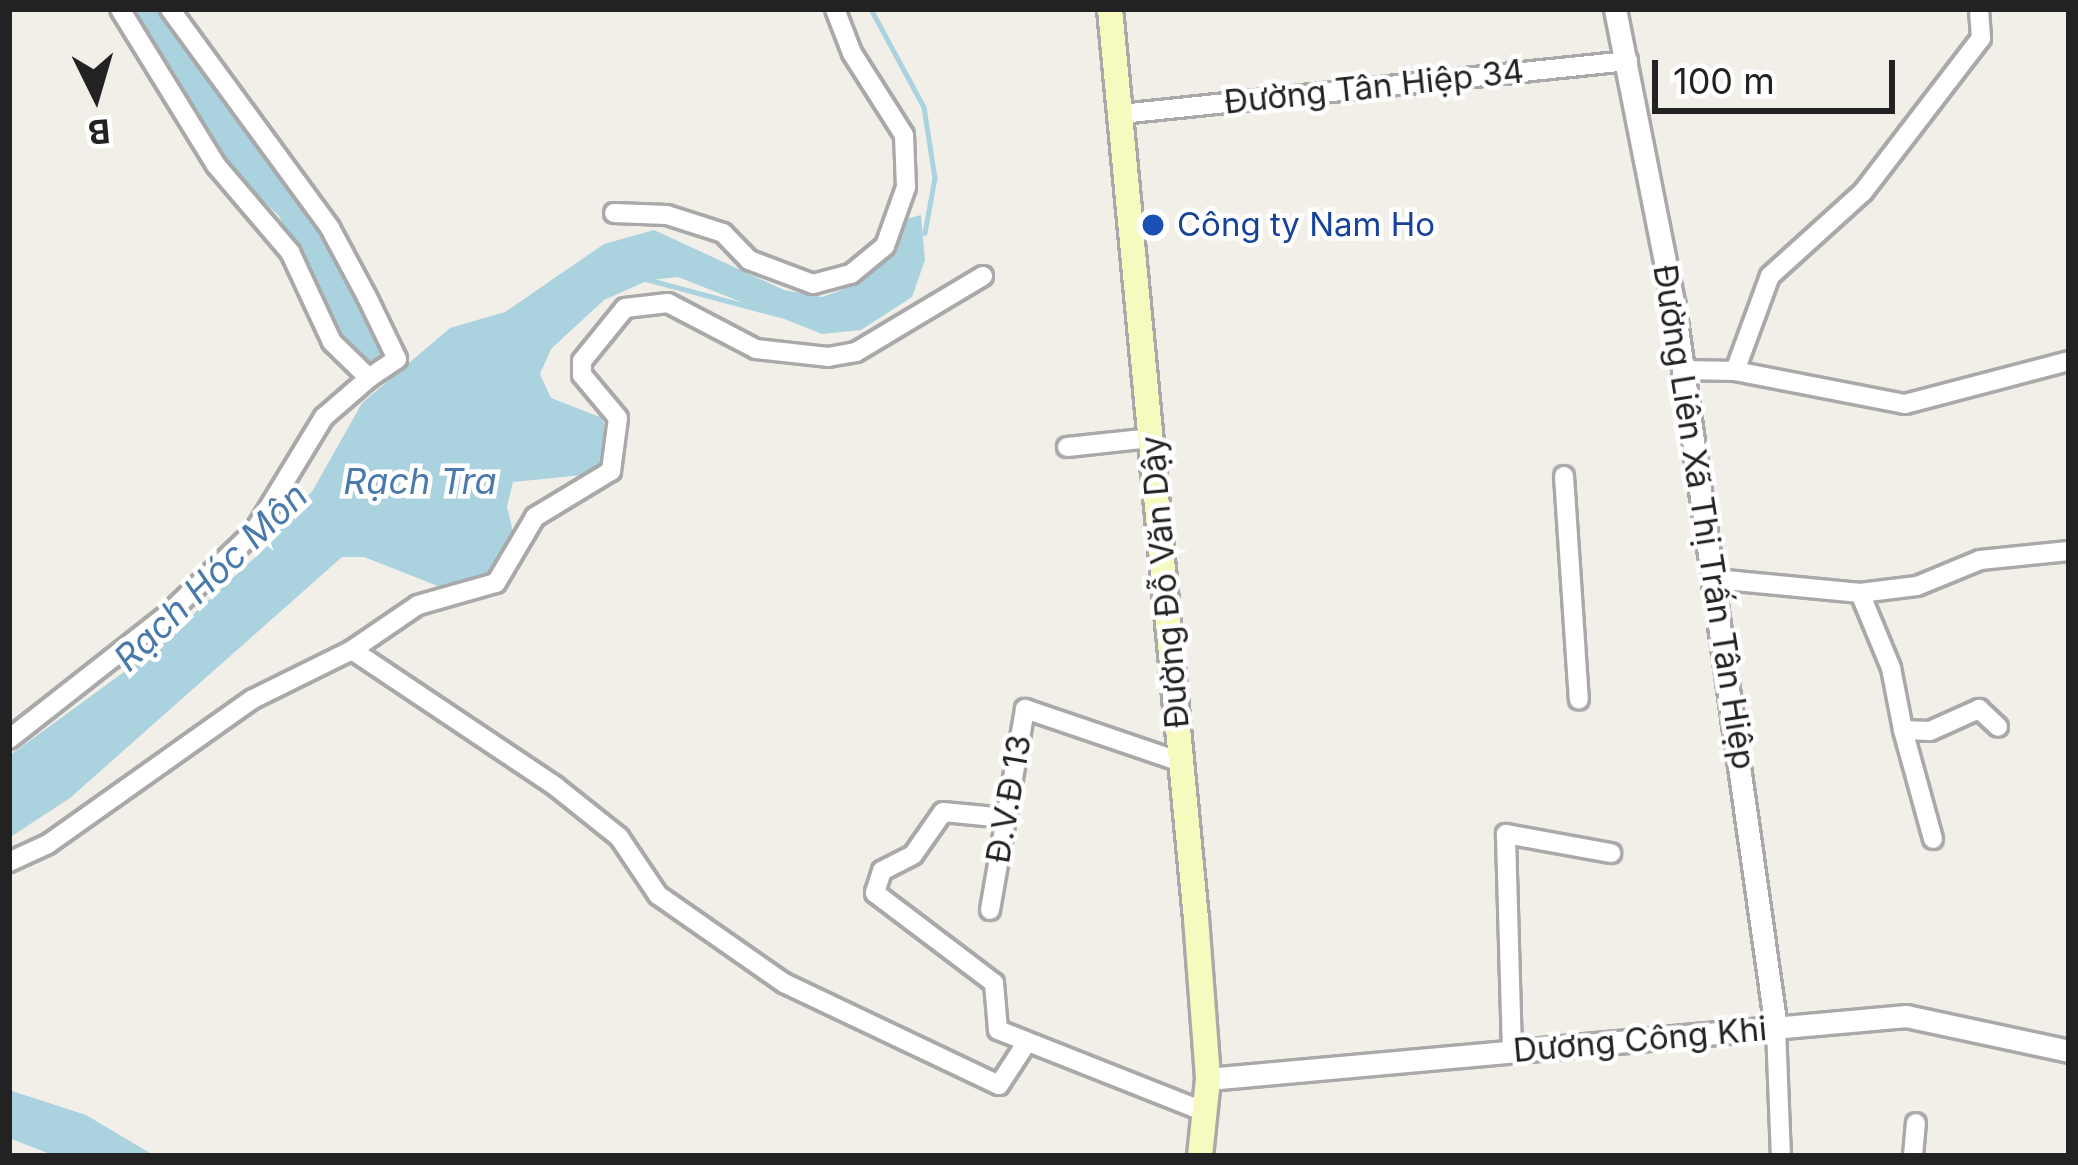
<!DOCTYPE html>
<meta charset="utf-8">
<style>
body{margin:0}
#map{position:relative;width:2078px;height:1165px;overflow:hidden;background:#f2efe9;font-family:Inter,sans-serif}
div>[style]{position:absolute}
.water>*{inset:0;background:#aad3df}
.stream>*{height:4.5px;margin:-2.25px;padding:0 2.25px;transform-origin:2.25px;border-radius:2.25px;background:#aad3df}
.roads{filter:drop-shadow(3px 0 #a9a9a9) drop-shadow(-3px 0 #a9a9a9) drop-shadow(0 3px #a9a9a9) drop-shadow(0 -3px #a9a9a9)}
.minor>*{height:18px;margin:-9px;padding:0 9px;transform-origin:9px;border-radius:9px;background:#fff}
.tertiary>*{height:21px;margin:-10.5px;padding:0 10.5px;transform-origin:10.5px;border-radius:10.5px;background:#fff}
.secondary>*{height:24px;margin:-12px;padding:0 12px;transform-origin:12px;border-radius:12px;background:#f7fabf}
.dots>*{width:33px;height:33px;translate:-50% -50%;box-sizing:border-box;border:6px solid #fff;border-radius:50%}
span{translate:-50% -50%;white-space:nowrap;text-align:center;line-height:1.15;-webkit-text-stroke:9px #fff;paint-order:stroke}
.street-label{font-size:33px;color:#222}
.transit-label{font-size:33px;color:#164399}
.left{translate:0 -50%;text-align:left}
.water-label{font-size:36px;color:#4a7aab;font-style:italic}
.frame{position:absolute;inset:0;border:12px solid #222;pointer-events:none}
.north{position:absolute;left:36px;top:36px;width:120px;height:120px;-webkit-text-stroke:9px #fff;paint-order:stroke;rotate:175deg;font-size:33px;font-weight:700;line-height:48px;text-align:center;color:#222}
.north::after{content:'';display:block;margin:auto;width:42px;height:54px;background:#222;clip-path:polygon(50% 0,100% 100%,50% 72%,0 100%)}
.scale{position:absolute;left:1652px;top:60px;width:243px;height:54px;box-sizing:border-box;border:6px solid #222;border-top:0;padding-left:15px;font-size:36px;line-height:42px;white-space:nowrap;color:#222;-webkit-text-stroke:9px #fff;paint-order:stroke}
</style>
<div id="map">
<div class="water">
<i style="clip-path:polygon(124px 9px,165px 9px,328px 231px,387px 349px,388px 361px,371px 375px,337px 349px,279px 216px,227px 166px)"></i>
<i style="clip-path:polygon(921px 215px,925px 260px,912px 297px,861px 330px,822px 334px,678px 277px,649px 280px,604px 300px,551px 349px,540px 374px,551px 398px,600px 417px,612px 436px,603px 473px,513px 482px,507px 507px,514px 536px,486px 582px,443px 588px,364px 557px,342px 557px,70px 798px,9px 838px,9px 756px,158px 647px,261px 552px,313px 490px,362px 403px,450px 328px,505px 312px,604px 244px,654px 230px,784px 290px,822px 297px,858px 284px,882px 264px,906px 219px)"></i>
<i style="clip-path:polygon(9px 1090px,86px 1115px,155px 1156px,55px 1156px,9px 1138px)"></i>
</div>
<div class="stream">
<i style="left:871px;top:9px;width:111px;rotate:61.6deg"></i>
<i style="left:924px;top:107px;width:72px;rotate:81.2deg"></i>
<i style="left:935px;top:178px;width:56px;rotate:100.3deg"></i>
<i style="left:646px;top:279px;width:139px;rotate:15deg"></i>
<i style="left:842px;top:292px;width:49px;rotate:-35deg"></i>
</div>
<div class="roads">
<div class="minor">
<i style="left:170px;top:9px;width:271px;rotate:53.8deg"></i>
<i style="left:330px;top:228px;width:78px;rotate:61.8deg"></i>
<i style="left:367px;top:297px;width:69px;rotate:64.2deg"></i>
<i style="left:397px;top:359px;width:34px;rotate:146deg"></i>
<i style="left:1121px;top:114px;width:510px;rotate:-5.97deg"></i>
<i style="left:614px;top:213px;width:53px;rotate:2.2deg"></i>
<i style="left:667px;top:215px;width:59px;rotate:17.8deg"></i>
<i style="left:723px;top:233px;width:37px;rotate:46deg"></i>
<i style="left:749px;top:260px;width:68px;rotate:20.6deg"></i>
<i style="left:813px;top:284px;width:39px;rotate:-15deg"></i>
<i style="left:851px;top:274px;width:44px;rotate:-39.5deg"></i>
<i style="left:885px;top:246px;width:63px;rotate:-70.4deg"></i>
<i style="left:906px;top:187px;width:52px;rotate:-92.2deg"></i>
<i style="left:904px;top:135px;width:97px;rotate:-122.4deg"></i>
<i style="left:852px;top:53px;width:47px;rotate:-111.1deg"></i>
<i style="left:1684px;top:370px;width:51px;rotate:1.1deg"></i>
<i style="left:1735px;top:371px;width:173px;rotate:11deg"></i>
<i style="left:1905px;top:404px;width:170px;rotate:-14.7deg"></i>
<i style="left:1735px;top:371px;width:101px;rotate:-69.8deg"></i>
<i style="left:1770px;top:276px;width:125px;rotate:-42.1deg"></i>
<i style="left:1863px;top:192px;width:194px;rotate:-52.5deg"></i>
<i style="left:1981px;top:38px;width:29px;rotate:-94deg"></i>
<i style="left:1067px;top:447px;width:84px;rotate:-6.1deg"></i>
<i style="left:1564px;top:476px;width:224px;rotate:86.2deg"></i>
<i style="left:1715px;top:579px;width:146px;rotate:5.5deg"></i>
<i style="left:1860px;top:593px;width:57px;rotate:-7deg"></i>
<i style="left:1917px;top:586px;width:68px;rotate:-22.4deg"></i>
<i style="left:1980px;top:560px;width:89px;rotate:-5.8deg"></i>
<i style="left:1860px;top:593px;width:81px;rotate:67.5deg"></i>
<i style="left:1891px;top:668px;width:63px;rotate:79deg"></i>
<i style="left:1903px;top:730px;width:27px;rotate:2deg"></i>
<i style="left:1930px;top:731px;width:54px;rotate:-24.2deg"></i>
<i style="left:1979px;top:709px;width:26px;rotate:43deg"></i>
<i style="left:352px;top:650px;width:244px;rotate:33.8deg"></i>
<i style="left:555px;top:786px;width:82px;rotate:38.6deg"></i>
<i style="left:619px;top:837px;width:70px;rotate:56.1deg"></i>
<i style="left:658px;top:895px;width:154px;rotate:34.9deg"></i>
<i style="left:784px;top:983px;width:238px;rotate:25.4deg"></i>
<i style="left:999px;top:1085px;width:51px;rotate:-56.9deg"></i>
<i style="left:1903px;top:730px;width:113px;rotate:74.6deg"></i>
<i style="left:9px;top:739px;width:201px;rotate:-38.1deg"></i>
<i style="left:167px;top:615px;width:120px;rotate:-43.7deg"></i>
<i style="left:254px;top:532px;width:135px;rotate:-58.7deg"></i>
<i style="left:324px;top:417px;width:60px;rotate:-40.9deg"></i>
<i style="left:369px;top:378px;width:52px;rotate:-135.8deg"></i>
<i style="left:332px;top:342px;width:99px;rotate:-115deg"></i>
<i style="left:290px;top:252px;width:114px;rotate:-130.4deg"></i>
<i style="left:216px;top:165px;width:183px;rotate:-121.6deg"></i>
<i style="left:1005px;top:818px;width:62px;rotate:-174.5deg"></i>
<i style="left:943px;top:812px;width:52px;rotate:124.9deg"></i>
<i style="left:913px;top:855px;width:35px;rotate:153deg"></i>
<i style="left:882px;top:871px;width:23px;rotate:108deg"></i>
<i style="left:875px;top:893px;width:149px;rotate:37.1deg"></i>
<i style="left:994px;top:983px;width:47px;rotate:85.1deg"></i>
<i style="left:998px;top:1030px;width:223px;rotate:21.6deg"></i>
<i style="left:9px;top:862px;width:43px;rotate:-24.8deg"></i>
<i style="left:48px;top:844px;width:251px;rotate:-35.3deg"></i>
<i style="left:253px;top:699px;width:110px;rotate:-26.3deg"></i>
<i style="left:352px;top:650px;width:80px;rotate:-34.3deg"></i>
<i style="left:418px;top:605px;width:81px;rotate:-15.8deg"></i>
<i style="left:496px;top:583px;width:77px;rotate:-59.4deg"></i>
<i style="left:535px;top:517px;width:89px;rotate:-31.2deg"></i>
<i style="left:611px;top:471px;width:53px;rotate:-82.5deg"></i>
<i style="left:618px;top:418px;width:56px;rotate:-129.9deg"></i>
<i style="left:582px;top:375px;width:14px;rotate:-90deg"></i>
<i style="left:582px;top:361px;width:68px;rotate:-50.9deg"></i>
<i style="left:625px;top:308px;width:43px;rotate:-6.6deg"></i>
<i style="left:668px;top:303px;width:99px;rotate:27.6deg"></i>
<i style="left:756px;top:349px;width:72px;rotate:6.3deg"></i>
<i style="left:828px;top:357px;width:28px;rotate:-10deg"></i>
<i style="left:856px;top:352px;width:148px;rotate:-30.9deg"></i>
<i style="left:990px;top:910px;width:204px;rotate:-80.1deg"></i>
<i style="left:1025px;top:709px;width:165px;rotate:18.8deg"></i>
<i style="left:1776px;top:1028px;width:128px;rotate:87.8deg"></i>
<i style="left:1512px;top:1052px;width:218px;rotate:-91.6deg"></i>
<i style="left:1506px;top:834px;width:107px;rotate:10.3deg"></i>
<i style="left:1913px;top:1156px;width:33px;rotate:-85deg"></i>
</div>
<div class="tertiary">
<i style="left:1615px;top:9px;width:303px;rotate:78.8deg"></i>
<i style="left:1674px;top:306px;width:729px;rotate:81.96deg"></i>
<i style="left:1208px;top:1079px;width:701px;rotate:-5.16deg"></i>
<i style="left:1906px;top:1016px;width:167px;rotate:12.1deg"></i>
</div>
<div class="secondary">
<i style="left:1110px;top:9px;width:913px;rotate:84.6deg"></i>
<i style="left:1196px;top:918px;width:161px;rotate:85.7deg"></i>
<i style="left:1208px;top:1079px;width:77px;rotate:95.9deg"></i>
</div>
</div>
<div class="dots">
<i style="left:1153px;top:225px;background:#1a4fb4"></i>
</div>
<div class="street-label">
<span style="left:1374px;top:87px;rotate:-6deg">Đường Tân Hiệp 34</span>
<span style="left:1704px;top:517px;rotate:81deg">Đường Liên Xã Thị Trấn Tân Hiệp</span>
<span style="left:1165px;top:582px;rotate:-95deg">Đường Đỗ Văn Dậy</span>
<span style="left:1009px;top:799px;rotate:-80deg">Đ.V.Đ 13</span>
<span style="left:1640px;top:1040px;rotate:-5deg">Dương Công Khi</span>
</div>
<div class="transit-label">
<span class="left" style="left:1177px;top:225px">Công ty Nam Ho</span>
</div>
<div class="water-label">
<span style="left:420px;top:482px">Rạch Tra</span>
<span style="left:211px;top:577px;rotate:-44deg">Rạch Hóc Môn</span>
</div>
<div class="frame"></div>
<div class="north">B</div>
<div class="scale">100 m</div>
</div>
